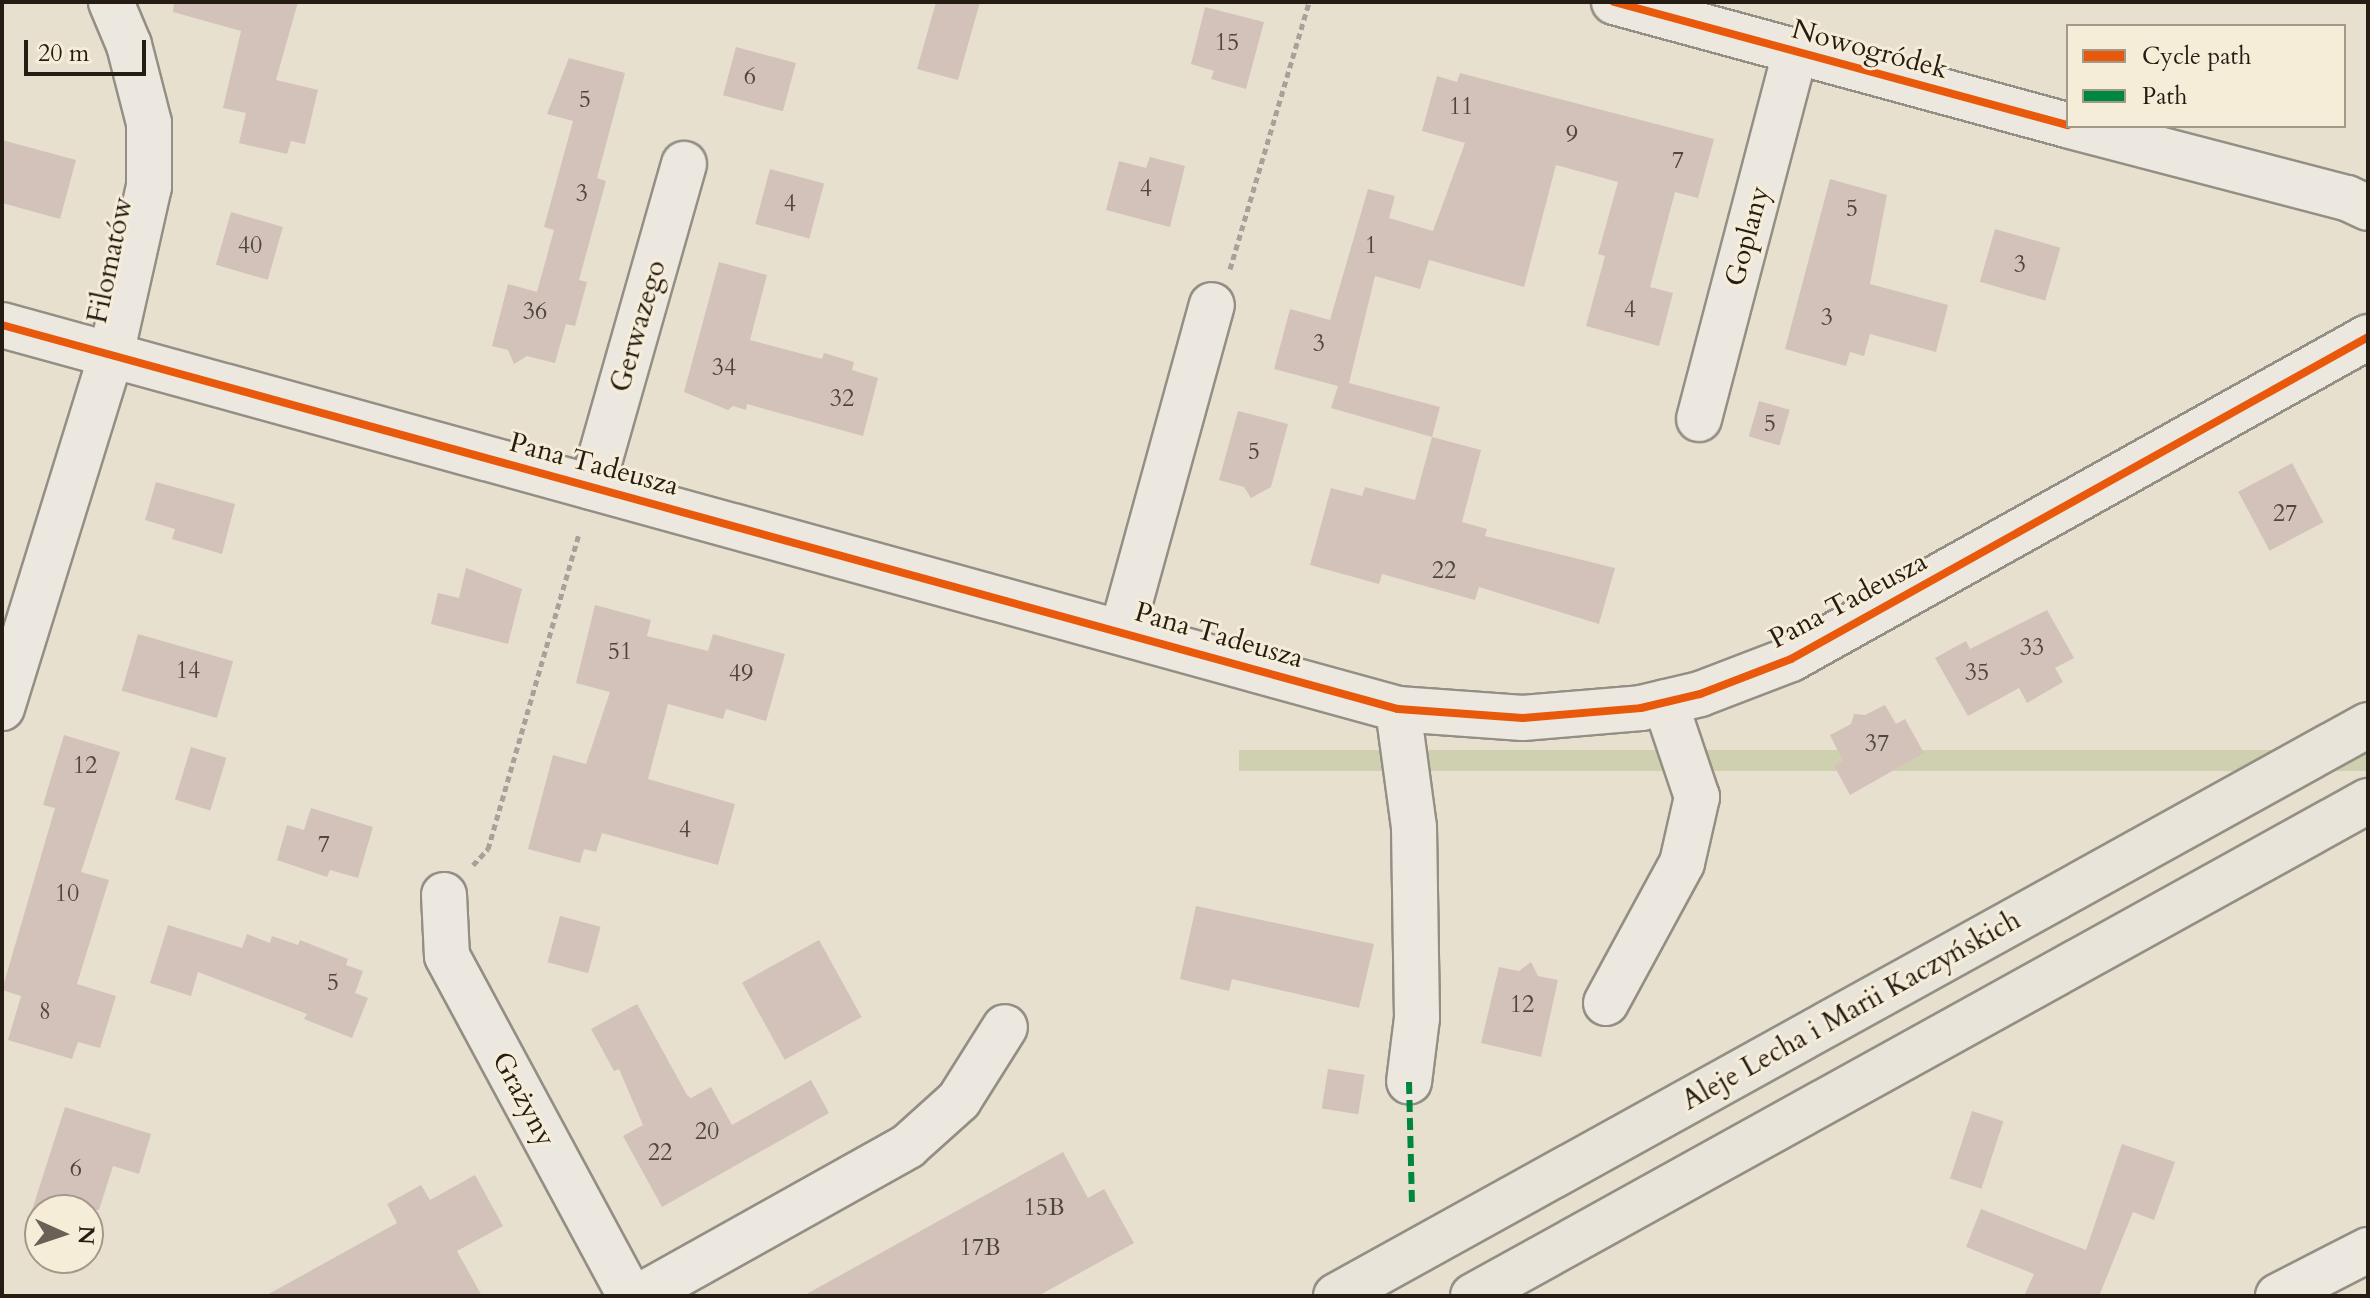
<!DOCTYPE html>
<meta charset="utf-8">
<style>
body{margin:0}
#map{position:relative;width:2370px;height:1298px;overflow:hidden;background:#e7e0cf;font-family:Cardo,serif}
div>[style]{position:absolute}
.green>*{inset:0;background:#cfd0af;transform-origin:0 0}
.building>*{inset:0;background:#d3c2b9;transform-origin:0 0}
.path>*{height:5px;margin-top:-2.5px;transform-origin:0;background:repeating-linear-gradient(90deg,#a6a29b 0 6px,transparent 0 10px)}
.roads{filter:drop-shadow(2px 0 #948f85) drop-shadow(-2px 0 #948f85) drop-shadow(0 2px #948f85) drop-shadow(0 -2px #948f85)}
.minor>*{height:44px;margin:-22px;padding:0 22px;transform-origin:22px;border-radius:22px;background:#ece8df}
.major>*{height:44px;margin:-22px;padding:0 22px;transform-origin:22px;border-radius:22px;background:#e9e4da}
.quiet>*{height:6px;margin-top:-3px;transform-origin:0;background:repeating-linear-gradient(90deg,#00873e 0 12px,transparent 0 18px)}
.cycleway>*{height:8px;margin:-4px;padding:0 4px;transform-origin:4px;border-radius:4px;background:#e8590c}
span{translate:-50% -50%;white-space:nowrap;text-align:center;line-height:1.15;-webkit-text-stroke:6px #f6edd9;paint-order:stroke}
.number-label{font-size:24px;color:#50463c}
.number-label span{-webkit-text-stroke-width:0}
.street-label{font-size:28px;color:#251c13}
.frame{position:absolute;inset:0;border:4px solid #251c13;pointer-events:none}
.legend{position:absolute;left:2066px;top:24px;width:280px;height:104px;box-sizing:border-box;background:#f6edd9;border:2px solid #a2998a;margin:0;padding:10px 14px;list-style:none;font-size:24px;color:#251c13}
.legend li{display:flex;align-items:center;gap:16px;height:40px}
.legend b{width:40px;border:2px solid #a2998a}
.north{position:absolute;left:24px;top:1194px;width:80px;height:80px;box-sizing:border-box;background:#f6edd9;border:2px solid #a2998a;border-radius:50%;rotate:93deg;font-size:22px;font-weight:700;line-height:32px;text-align:center;color:#251c13}
.north::after{content:'';display:block;margin:auto;width:28px;height:36px;background:#696155;clip-path:polygon(50% 0,100% 100%,50% 72%,0 100%)}
.scale{position:absolute;left:24px;top:40px;width:122px;height:36px;box-sizing:border-box;border:4px solid #251c13;border-top:0;padding-left:10px;font-size:24px;line-height:28px;white-space:nowrap;color:#251c13;-webkit-text-stroke:6px #f6edd9;paint-order:stroke}
</style>
<div id="map">
<div class="green">
<i style="left:2368px;top:750px;width:21px;height:1129px;rotate:90deg"></i>
</div>
<div class="building">
<i style="clip-path:polygon(174px 2px,298px 2px,276px 80px,318px 90px,305px 144px,291px 141px,287px 154px,239px 143px,246px 113px,223px 108px,241px 31px,173px 12px)"></i>
<i style="clip-path:polygon(936px 2px,980px 2px,958px 80px,917px 69px)"></i>
<i style="clip-path:polygon(1205px 7px,1264px 22px,1246px 89px,1211px 79px,1214px 71px,1191px 64px)"></i>
<i style="left:736px;top:47px;width:62px;height:50px;rotate:15deg"></i>
<i style="clip-path:polygon(569px 58px,625px 73px,597px 178px,606px 181px,579px 280px,587px 282px,575px 326px,566px 324px,555px 363px,527px 356px,514px 364px,508px 350px,492px 346px,508px 284px,537px 292px,554px 230px,544px 227px,573px 121px,547px 114px)"></i>
<i style="clip-path:polygon(1460px 73px,1714px 139px,1698px 198px,1675px 192px,1650px 287px,1673px 293px,1659px 346px,1586px 326px,1605px 256px,1598px 254px,1618px 182px,1556px 165px,1524px 287px,1429px 260px,1420px 289px,1375px 276px,1349px 383px,1440px 407px,1432px 437px,1331px 408px,1338px 386px,1274px 369px,1290px 309px,1330px 320px,1368px 189px,1395px 196px,1389px 218px,1433px 231px,1465px 143px,1422px 131px,1437px 76px,1457px 82px)"></i>
<i style="clip-path:polygon(2px 140px,76px 160px,60px 219px,2px 203px)"></i>
<i style="clip-path:polygon(1150px 157px,1185px 166px,1170px 227px,1106px 210px,1119px 161px,1146px 168px)"></i>
<i style="left:770px;top:169px;width:56px;height:57px;rotate:15deg"></i>
<i style="clip-path:polygon(1830px 179px,1887px 195px,1870px 284px,1948px 305px,1936px 352px,1870px 334px,1864px 356px,1850px 352px,1846px 366px,1785px 349px)"></i>
<i style="left:231px;top:212px;width:54px;height:55px;rotate:16deg"></i>
<i style="left:1995px;top:229px;width:68px;height:55px;rotate:16deg"></i>
<i style="clip-path:polygon(719px 262px,767px 275px,750px 340px,822px 359px,824px 353px,854px 362px,852px 370px,878px 378px,863px 436px,747px 404px,746px 410px,733px 406px,728px 410px,684px 392px)"></i>
<i style="left:1759px;top:401px;width:32px;height:37px;rotate:16deg"></i>
<i style="clip-path:polygon(1238px 411px,1288px 424px,1271px 487px,1251px 498px,1244px 487px,1219px 480px)"></i>
<i style="clip-path:polygon(1432px 437px,1481px 450px,1462px 522px,1487px 529px,1485px 536px,1615px 568px,1599px 624px,1479px 587px,1475px 600px,1382px 574px,1379px 584px,1310px 565px,1331px 488px,1362px 496px,1365px 487px,1415px 500px)"></i>
<i style="left:2292px;top:463px;width:67px;height:61px;rotate:62deg"></i>
<i style="clip-path:polygon(156px 482px,235px 504px,222px 554px,172px 539px,175px 529px,145px 520px)"></i>
<i style="clip-path:polygon(466px 568px,522px 589px,508px 644px,431px 624px,438px 593px,459px 598px)"></i>
<i style="clip-path:polygon(595px 605px,651px 620px,647px 636px,708px 651px,713px 634px,785px 654px,766px 721px,726px 709px,723px 719px,668px 704px,648px 779px,735px 804px,718px 865px,602px 833px,596px 852px,584px 849px,580px 863px,528px 849px,553px 755px,586px 764px,610px 692px,576px 683px)"></i>
<i style="clip-path:polygon(2047px 610px,2074px 658px,2055px 668px,2063px 682px,2027px 703px,2019px 688px,1968px 716px,1935px 658px,1966px 641px,1970px 649px)"></i>
<i style="left:138px;top:634px;width:99px;height:59px;rotate:16deg"></i>
<i style="clip-path:polygon(1885px 705px,1896px 724px,1905px 719px,1924px 753px,1850px 795px,1834px 766px,1843px 761px,1830px 735px,1851px 724px,1854px 714px,1865px 715px)"></i>
<i style="clip-path:polygon(64px 735px,120px 752px,81px 872px,109px 880px,77px 984px,116px 996px,100px 1048px,78px 1042px,72px 1059px,8px 1040px,21px 996px,2px 990px,55px 808px,43px 805px)"></i>
<i style="left:191px;top:747px;width:37px;height:55px;rotate:17deg"></i>
<i style="clip-path:polygon(311px 808px,373px 827px,358px 878px,330px 870px,327px 877px,277px 860px,287px 825px,304px 830px)"></i>
<i style="clip-path:polygon(1196px 906px,1374px 944px,1359px 1008px,1232px 979px,1229px 991px,1180px 979px)"></i>
<i style="left:560px;top:916px;width:42px;height:48px;rotate:15deg"></i>
<i style="clip-path:polygon(168px 925px,242px 948px,247px 934px,270px 943px,272px 936px,298px 945px,300px 940px,348px 959px,346px 965px,363px 971px,355px 993px,368px 998px,352px 1038px,304px 1019px,307px 1014px,198px 972px,191px 996px,150px 983px)"></i>
<i style="left:819px;top:940px;width:88px;height:88px;rotate:61deg"></i>
<i style="clip-path:polygon(1531px 962px,1538px 976px,1558px 980px,1541px 1057px,1481px 1043px,1499px 967px,1519px 971px)"></i>
<i style="clip-path:polygon(637px 1004px,687px 1095px,691px 1098px,711px 1087px,732px 1125px,811px 1080px,829px 1113px,662px 1207px,623px 1136px,643px 1125px,619px 1069px,614px 1071px,591px 1029px)"></i>
<i style="left:1328px;top:1069px;width:37px;height:40px;rotate:9deg"></i>
<i style="clip-path:polygon(65px 1107px,151px 1134px,139px 1174px,113px 1166px,99px 1210px,32px 1210px)"></i>
<i style="left:1972px;top:1111px;width:33px;height:71px;rotate:18deg"></i>
<i style="clip-path:polygon(2122px 1144px,2175px 1162px,2154px 1220px,2133px 1212px,2099px 1296px,2024px 1296px,2034px 1274px,1966px 1247px,1981px 1209px,2086px 1250px)"></i>
<i style="clip-path:polygon(1063px 1152px,1088px 1198px,1104px 1189px,1134px 1243px,1038px 1296px,803px 1296px)"></i>
<i style="clip-path:polygon(475px 1175px,503px 1226px,457px 1251px,482px 1296px,265px 1296px,397px 1223px,387px 1204px,421px 1185px,430px 1200px)"></i>
</div>
<div class="path">
<i style="left:1230px;top:269px;width:278px;rotate:-73.5deg"></i>
<i style="left:473px;top:865px;width:22px;rotate:-47deg"></i>
<i style="left:488px;top:849px;width:329px;rotate:-73.9deg"></i>
</div>
<div class="roads">
<div class="minor">
<i style="left:1614px;top:2px;width:470px;rotate:15.2deg"></i>
<i style="left:2070px;top:126px;width:286px;rotate:14.6deg"></i>
<i style="left:2347px;top:198px;width:23px;rotate:25deg"></i>
<i style="left:2px;top:325px;width:1448px;rotate:15.38deg"></i>
<i style="left:1398px;top:709px;width:125px;rotate:4.1deg"></i>
<i style="left:1523px;top:718px;width:118px;rotate:-4.8deg"></i>
<i style="left:1641px;top:708px;width:61px;rotate:-13.3deg"></i>
<i style="left:1700px;top:694px;width:97px;rotate:-21deg"></i>
<i style="left:1791px;top:659px;width:661px;rotate:-29.16deg"></i>
<i style="left:1699px;top:419px;width:379px;rotate:-75.3deg"></i>
<i style="left:592px;top:487px;width:336px;rotate:-74.1deg"></i>
<i style="left:1122px;top:631px;width:338px;rotate:-74.6deg"></i>
<i style="left:2px;top:708px;width:369px;rotate:-72.8deg"></i>
<i style="left:111px;top:355px;width:172px;rotate:-77.3deg"></i>
<i style="left:149px;top:187px;width:64px;rotate:-90deg"></i>
<i style="left:149px;top:123px;width:81px;rotate:-104.4deg"></i>
<i style="left:129px;top:45px;width:47px;rotate:-112.7deg"></i>
<i style="left:1398px;top:709px;width:119px;rotate:82.3deg"></i>
<i style="left:1414px;top:827px;width:191px;rotate:89.1deg"></i>
<i style="left:1417px;top:1018px;width:64px;rotate:97.1deg"></i>
<i style="left:444px;top:895px;width:61px;rotate:87.2deg"></i>
<i style="left:447px;top:956px;width:386px;rotate:61.7deg"></i>
<i style="left:1606px;top:1003px;width:159px;rotate:-61.5deg"></i>
<i style="left:1682px;top:863px;width:68px;rotate:-77.2deg"></i>
<i style="left:1697px;top:797px;width:100px;rotate:-108.6deg"></i>
<i style="left:640px;top:1296px;width:307px;rotate:-29.2deg"></i>
<i style="left:908px;top:1146px;width:69px;rotate:-42deg"></i>
<i style="left:959px;top:1100px;width:86px;rotate:-57.8deg"></i>
<i style="left:2278px;top:1296px;width:101px;rotate:-27.1deg"></i>
</div>
<div class="major">
<i style="left:1336px;top:1296px;width:1179px;rotate:-28.96deg"></i>
<i style="left:1473px;top:1296px;width:1023px;rotate:-28.95deg"></i>
</div>
</div>
<div class="quiet">
<i style="left:1409px;top:1082px;width:121px;rotate:88.6deg"></i>
</div>
<div class="cycleway">
<i style="left:1614px;top:2px;width:470px;rotate:15.2deg"></i>
<i style="left:2px;top:325px;width:1448px;rotate:15.38deg"></i>
<i style="left:1398px;top:709px;width:125px;rotate:4.1deg"></i>
<i style="left:1523px;top:718px;width:118px;rotate:-4.8deg"></i>
<i style="left:1641px;top:708px;width:61px;rotate:-13.3deg"></i>
<i style="left:1700px;top:694px;width:97px;rotate:-21deg"></i>
<i style="left:1791px;top:659px;width:661px;rotate:-29.16deg"></i>
</div>
<div class="number-label">
<span style="left:1227px;top:43px">15</span>
<span style="left:750px;top:77px">6</span>
<span style="left:585px;top:100px">5</span>
<span style="left:1461px;top:107px">11</span>
<span style="left:1572px;top:135px">9</span>
<span style="left:1678px;top:161px">7</span>
<span style="left:1146px;top:189px">4</span>
<span style="left:582px;top:194px">3</span>
<span style="left:790px;top:204px">4</span>
<span style="left:1852px;top:209px">5</span>
<span style="left:250px;top:246px">40</span>
<span style="left:1371px;top:246px">1</span>
<span style="left:2020px;top:265px">3</span>
<span style="left:1630px;top:310px">4</span>
<span style="left:535px;top:312px">36</span>
<span style="left:1827px;top:318px">3</span>
<span style="left:1319px;top:344px">3</span>
<span style="left:724px;top:368px">34</span>
<span style="left:842px;top:399px">32</span>
<span style="left:1770px;top:424px">5</span>
<span style="left:1254px;top:452px">5</span>
<span style="left:2285px;top:514px">27</span>
<span style="left:1444px;top:571px">22</span>
<span style="left:2032px;top:648px">33</span>
<span style="left:620px;top:652px">51</span>
<span style="left:188px;top:671px">14</span>
<span style="left:1977px;top:673px">35</span>
<span style="left:741px;top:674px">49</span>
<span style="left:1877px;top:744px">37</span>
<span style="left:85px;top:766px">12</span>
<span style="left:685px;top:830px">4</span>
<span style="left:324px;top:845px">7</span>
<span style="left:67px;top:894px">10</span>
<span style="left:333px;top:983px">5</span>
<span style="left:1522px;top:1005px">12</span>
<span style="left:45px;top:1012px">8</span>
<span style="left:707px;top:1132px">20</span>
<span style="left:660px;top:1153px">22</span>
<span style="left:76px;top:1169px">6</span>
<span style="left:1044px;top:1208px">15B</span>
<span style="left:980px;top:1248px">17B</span>
</div>
<div class="street-label">
<span style="left:1870px;top:49px;rotate:15deg">Nowogródek</span>
<span style="left:1747px;top:236px;rotate:-75deg">Goplany</span>
<span style="left:110px;top:260px;rotate:-78deg">Filomatów</span>
<span style="left:638px;top:326px;rotate:-74deg">Gerwazego</span>
<span style="left:594px;top:464px;rotate:15deg">Pana Tadeusza</span>
<span style="left:1848px;top:600px;rotate:-28deg">Pana Tadeusza</span>
<span style="left:1219px;top:635px;rotate:16deg">Pana Tadeusza</span>
<span style="left:1851px;top:1010px;rotate:-29deg">Aleje Lecha i Marii Kaczyńskich</span>
<span style="left:524px;top:1099px;rotate:62deg">Grażyny</span>
</div>
<div class="frame"></div>
<ul class="legend">
<li><b style="height:10px;background:#e8590c"></b>Cycle path</li>
<li><b style="height:10px;background:#00873e"></b>Path</li>
</ul>
<div class="north">N</div>
<div class="scale">20 m</div>
</div>
